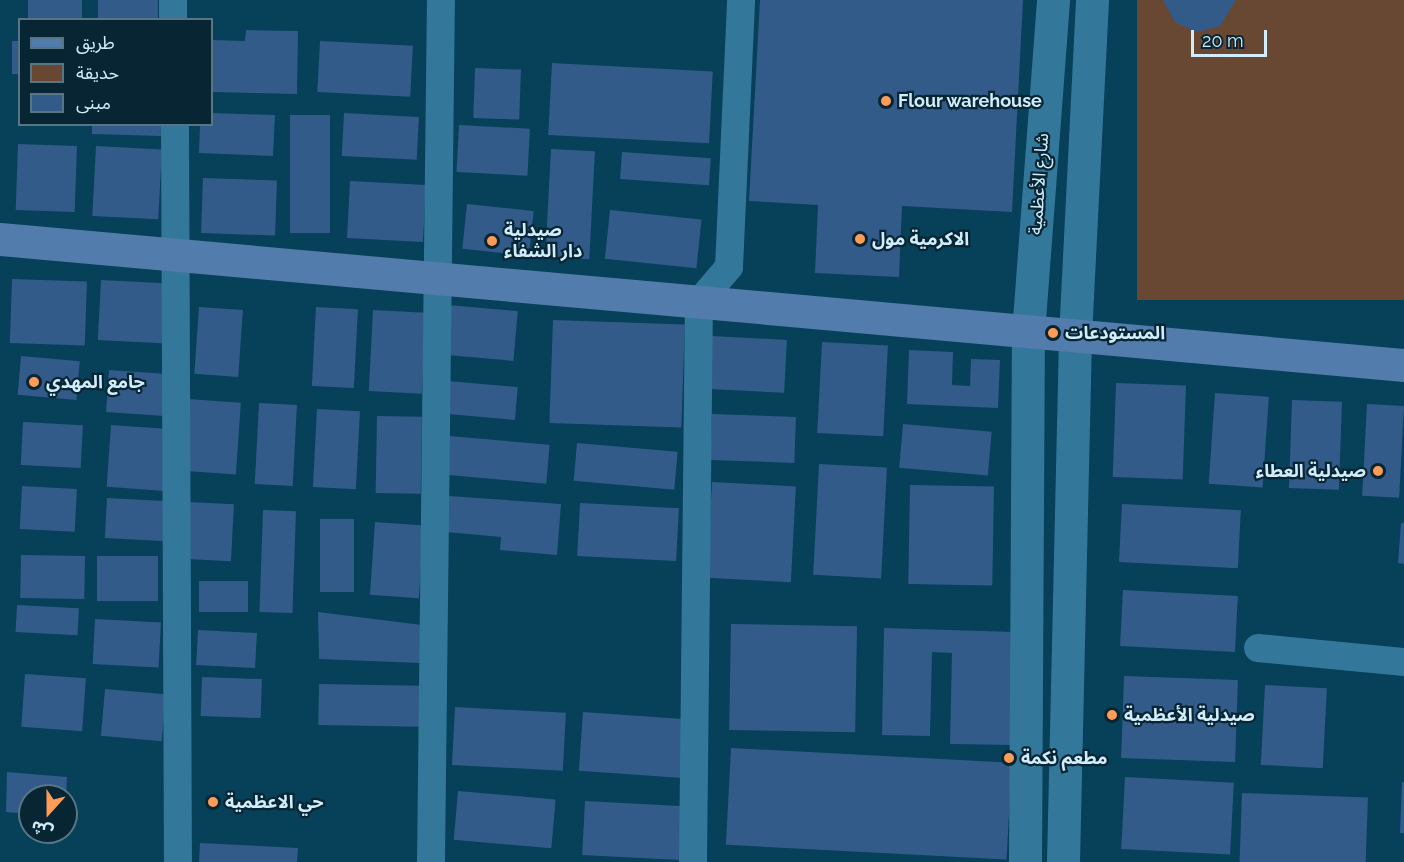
<!DOCTYPE html>
<meta charset="utf-8">
<style>
body{margin:0}
#map{position:relative;width:1404px;height:862px;overflow:hidden;background:#064059;font-family:Raleway,"Noto Sans Arabic",sans-serif}
div>[style]{position:absolute}
.green>*{inset:0;background:#694833;transform-origin:0 0}
.building>*{inset:0;background:#325b8a;transform-origin:0 0}
.minor>*{height:28px;margin:-14px;padding:0 14px;transform-origin:14px;border-radius:14px;background:#33779a}
.tertiary>*{height:33px;margin:-16.5px;padding:0 16.5px;transform-origin:16.5px;border-radius:16.5px;background:#33779a}
.secondary>*{height:33px;margin:-16.5px;padding:0 16.5px;transform-origin:16.5px;border-radius:16.5px;background:#527cac}
.dots>*{width:16px;height:16px;translate:-50% -50%;box-sizing:border-box;border:3px solid #082533;border-radius:50%}
span{translate:-50% -50%;white-space:nowrap;text-align:center;line-height:1.15;-webkit-text-stroke:4.5px #082533;paint-order:stroke}
.poi-label{font-size:18px;color:#d1ecfb;font-weight:700}
.left{translate:0 -50%;text-align:left}
.right{translate:-100% -50%;text-align:right}
.street-label{font-size:18px;color:#d1ecfb}
.legend{position:absolute;left:18px;top:18px;width:195px;height:108px;box-sizing:border-box;background:#082533;border:2px solid #587583;margin:0;padding:8px 10px;list-style:none;font-size:18px;color:#d1ecfb}
.legend li{display:flex;align-items:center;gap:12px;height:30px}
.legend b{width:30px;border:2px solid #587583}
.north{position:absolute;left:18px;top:784px;width:60px;height:60px;box-sizing:border-box;background:#082533;border:2px solid #587583;border-radius:50%;rotate:201deg;font-size:16px;font-weight:700;line-height:24px;text-align:center;color:#d1ecfb}
.north::after{content:'';display:block;margin:auto;width:21px;height:27px;background:#fe9c57;clip-path:polygon(50% 0,100% 100%,50% 72%,0 100%)}
.scale{position:absolute;left:1191px;top:30px;width:76px;height:27px;box-sizing:border-box;border:3px solid #d1ecfb;border-top:0;padding-left:8px;font-size:18px;line-height:21px;white-space:nowrap;color:#d1ecfb;-webkit-text-stroke:4px #082533;paint-order:stroke}
</style>
<div id="map">
<div class="green">
<i style="left:1137px;top:0;width:267px;height:300px"></i>
</div>
<div class="building">
<i style="left:28px;top:0;width:54px;height:20px"></i>
<i style="left:98px;top:0;width:60px;height:20px"></i>
<i style="clip-path:polygon(760px 0,1023px 0,1012px 212px,902px 206px,899px 277px,815px 273px,818px 205px,749px 201px)"></i>
<i style="clip-path:polygon(1163px 0,1236px 0,1220px 26px,1197px 32px,1175px 22px)"></i>
<i style="clip-path:polygon(246px 30px,298px 31px,297px 94px,212px 92px,212px 40px,245px 41px)"></i>
<i style="left:12px;top:41px;width:8px;height:33px"></i>
<i style="left:320px;top:41px;width:93px;height:51px;rotate:3deg"></i>
<i style="left:552px;top:63px;width:161px;height:72px;rotate:3deg"></i>
<i style="left:475px;top:68px;width:46px;height:50px;rotate:2deg"></i>
<i style="clip-path:polygon(212px 113px,275px 115px,273px 156px,199px 153px,200px 124px,212px 124px)"></i>
<i style="left:344px;top:113px;width:75px;height:43px;rotate:3deg"></i>
<i style="left:290px;top:115px;width:40px;height:118px"></i>
<i style="clip-path:polygon(92px 124px,161px 124px,161px 136px,92px 134px)"></i>
<i style="left:459px;top:125px;width:71px;height:47px;rotate:3deg"></i>
<i style="left:18px;top:144px;width:59px;height:66px;rotate:2deg"></i>
<i style="left:96px;top:146px;width:66px;height:70px;rotate:3deg"></i>
<i style="left:551px;top:149px;width:44px;height:108px;rotate:3deg"></i>
<i style="left:622px;top:152px;width:89px;height:27px;rotate:4deg"></i>
<i style="left:203px;top:178px;width:74px;height:55px;rotate:2deg"></i>
<i style="left:350px;top:181px;width:76px;height:57px;rotate:3deg"></i>
<i style="left:467px;top:204px;width:67px;height:45px;rotate:6deg"></i>
<i style="left:610px;top:210px;width:92px;height:49px;rotate:6deg"></i>
<i style="left:12px;top:279px;width:75px;height:64px;rotate:2deg"></i>
<i style="left:101px;top:280px;width:69px;height:60px;rotate:3deg"></i>
<i style="left:448px;top:305px;width:70px;height:50px;rotate:5deg"></i>
<i style="left:199px;top:307px;width:44px;height:67px;rotate:4deg"></i>
<i style="left:316px;top:307px;width:42px;height:79px;rotate:3deg"></i>
<i style="left:373px;top:310px;width:53px;height:81px;rotate:3deg"></i>
<i style="left:553px;top:320px;width:132px;height:103px;rotate:2deg"></i>
<i style="left:712px;top:336px;width:75px;height:53px;rotate:3deg"></i>
<i style="left:822px;top:342px;width:66px;height:91px;rotate:3deg"></i>
<i style="clip-path:polygon(909px 350px,953px 352px,952px 385px,970px 386px,971px 359px,1000px 360px,998px 408px,907px 404px)"></i>
<i style="left:21px;top:356px;width:59px;height:39px;rotate:5deg"></i>
<i style="left:109px;top:370px;width:62px;height:42px;rotate:4deg"></i>
<i style="left:448px;top:381px;width:70px;height:33px;rotate:5deg"></i>
<i style="left:1116px;top:383px;width:70px;height:94px;rotate:2deg"></i>
<i style="left:1215px;top:393px;width:54px;height:91px;rotate:4deg"></i>
<i style="left:188px;top:399px;width:53px;height:72px;rotate:4deg"></i>
<i style="left:1292px;top:400px;width:50px;height:88px;rotate:2deg"></i>
<i style="left:259px;top:403px;width:38px;height:81px;rotate:3deg"></i>
<i style="left:1367px;top:404px;width:37px;height:92px;rotate:3deg"></i>
<i style="left:317px;top:409px;width:43px;height:78px;rotate:3deg"></i>
<i style="left:712px;top:414px;width:84px;height:46px;rotate:2deg"></i>
<i style="left:377px;top:416px;width:45px;height:77px;rotate:1deg"></i>
<i style="left:23px;top:422px;width:60px;height:43px;rotate:3deg"></i>
<i style="left:903px;top:424px;width:89px;height:44px;rotate:5deg"></i>
<i style="left:111px;top:425px;width:58px;height:62px;rotate:4deg"></i>
<i style="left:449px;top:436px;width:101px;height:39px;rotate:5deg"></i>
<i style="left:577px;top:443px;width:101px;height:38px;rotate:5deg"></i>
<i style="left:819px;top:464px;width:68px;height:111px;rotate:3deg"></i>
<i style="left:712px;top:482px;width:84px;height:96px;rotate:3deg"></i>
<i style="left:910px;top:485px;width:84px;height:99px;rotate:1deg"></i>
<i style="left:22px;top:486px;width:55px;height:43px;rotate:3deg"></i>
<i style="clip-path:polygon(449px 496px,561px 504px,557px 555px,500px 550px,501px 537px,446px 532px)"></i>
<i style="left:107px;top:498px;width:62px;height:40px;rotate:3deg"></i>
<i style="left:189px;top:502px;width:45px;height:57px;rotate:3deg"></i>
<i style="left:580px;top:503px;width:99px;height:53px;rotate:3deg"></i>
<i style="left:1122px;top:504px;width:119px;height:58px;rotate:3deg"></i>
<i style="left:263px;top:510px;width:33px;height:102px;rotate:2deg"></i>
<i style="left:320px;top:519px;width:34px;height:73px"></i>
<i style="left:375px;top:522px;width:49px;height:73px;rotate:4deg"></i>
<i style="clip-path:polygon(1401px 523px,1404px 523px,1404px 564px,1398px 563px)"></i>
<i style="left:21px;top:555px;width:64px;height:43px;rotate:1deg"></i>
<i style="left:97px;top:556px;width:61px;height:45px"></i>
<i style="left:199px;top:581px;width:49px;height:31px"></i>
<i style="left:1123px;top:590px;width:115px;height:56px;rotate:3deg"></i>
<i style="left:17px;top:605px;width:62px;height:27px;rotate:3deg"></i>
<i style="clip-path:polygon(318px 612px,422px 625px,421px 663px,319px 659px)"></i>
<i style="left:95px;top:619px;width:66px;height:45px;rotate:3deg"></i>
<i style="left:731px;top:624px;width:126px;height:106px;rotate:1deg"></i>
<i style="clip-path:polygon(884px 628px,1015px 632px,1012px 745px,950px 744px,952px 653px,932px 652px,930px 736px,882px 735px)"></i>
<i style="left:198px;top:630px;width:59px;height:35px;rotate:3deg"></i>
<i style="left:25px;top:674px;width:61px;height:53px;rotate:4deg"></i>
<i style="left:1124px;top:676px;width:114px;height:82px;rotate:2deg"></i>
<i style="left:202px;top:677px;width:60px;height:39px;rotate:2deg"></i>
<i style="left:319px;top:684px;width:101px;height:41px;rotate:1deg"></i>
<i style="left:1265px;top:685px;width:62px;height:80px;rotate:3deg"></i>
<i style="left:105px;top:689px;width:61px;height:47px;rotate:5deg"></i>
<i style="left:455px;top:707px;width:111px;height:58px;rotate:3deg"></i>
<i style="left:583px;top:712px;width:107px;height:59px;rotate:4deg"></i>
<i style="left:731px;top:748px;width:281px;height:97px;rotate:3deg"></i>
<i style="clip-path:polygon(7px 772px,67px 777px,66px 796px,30px 796px,30px 814px,6px 812px)"></i>
<i style="left:1125px;top:777px;width:109px;height:72px;rotate:3deg"></i>
<i style="clip-path:polygon(1402px 782px,1404px 782px,1404px 833px,1400px 833px)"></i>
<i style="left:458px;top:791px;width:98px;height:49px;rotate:5deg"></i>
<i style="left:1242px;top:793px;width:126px;height:69px;rotate:2deg"></i>
<i style="left:585px;top:801px;width:99px;height:54px;rotate:3deg"></i>
<i style="clip-path:polygon(200px 843px,298px 848px,297px 862px,199px 862px)"></i>
</div>
<div class="minor">
<i style="left:173px;top:0;width:20px;rotate:90deg"></i>
<i style="left:175px;top:124px;width:738px;rotate:89.77deg"></i>
<i style="left:1258px;top:648px;width:147px;rotate:5.5deg"></i>
<i style="left:431px;top:862px;width:862px;rotate:-89.34deg"></i>
<i style="left:693px;top:862px;width:560px;rotate:-89.39deg"></i>
<i style="left:699px;top:302px;width:46px;rotate:-49.4deg"></i>
<i style="left:729px;top:267px;width:267px;rotate:-87.4deg"></i>
</div>
<div class="tertiary">
<i style="left:1025px;top:862px;width:529px;rotate:-89.68deg"></i>
<i style="left:1028px;top:333px;width:334px;rotate:-85.7deg"></i>
<i style="left:1063px;top:862px;width:526px;rotate:-88.69deg"></i>
<i style="left:1075px;top:336px;width:336px;rotate:-87.1deg"></i>
</div>
<div class="secondary">
<i style="left:0;top:239px;width:1410px;rotate:5.13deg"></i>
</div>
<div class="dots">
<i style="left:886px;top:101px;background:#fe9c57"></i>
<i style="left:860px;top:239px;background:#fe9c57"></i>
<i style="left:492px;top:241px;background:#fe9c57"></i>
<i style="left:1053px;top:333px;background:#fe9c57"></i>
<i style="left:34px;top:382px;background:#fe9c57"></i>
<i style="left:1378px;top:471px;background:#fe9c57"></i>
<i style="left:1112px;top:715px;background:#fe9c57"></i>
<i style="left:1009px;top:758px;background:#fe9c57"></i>
<i style="left:213px;top:802px;background:#fe9c57"></i>
</div>
<div class="poi-label">
<span class="left" style="left:898px;top:101px">Flour warehouse</span>
<span class="left" style="left:504px;top:241px">صيدلية<br>دار الشفاء</span>
<span class="left" style="left:872px;top:239px">الاكرمية مول</span>
<span class="left" style="left:1065px;top:333px">المستودعات</span>
<span class="left" style="left:46px;top:382px">جامع المهدي</span>
<span class="right" style="left:1366px;top:471px">صيدلية العطاء</span>
<span class="left" style="left:1124px;top:715px">صيدلية الأعظمية</span>
<span class="left" style="left:1021px;top:758px">مطعم نكمة</span>
<span class="left" style="left:225px;top:802px">حي الاعظمية</span>
</div>
<div class="street-label">
<span style="left:1039px;top:184px;rotate:-86deg">شارع الأعظمية</span>
</div>
<ul class="legend">
<li><b style="height:8px;background:#527cac"></b>طريق</li>
<li><b style="height:16px;background:#694833"></b>حديقة</li>
<li><b style="height:16px;background:#325b8a"></b>مبنى</li>
</ul>
<div class="north">ش</div>
<div class="scale">20 m</div>
</div>
